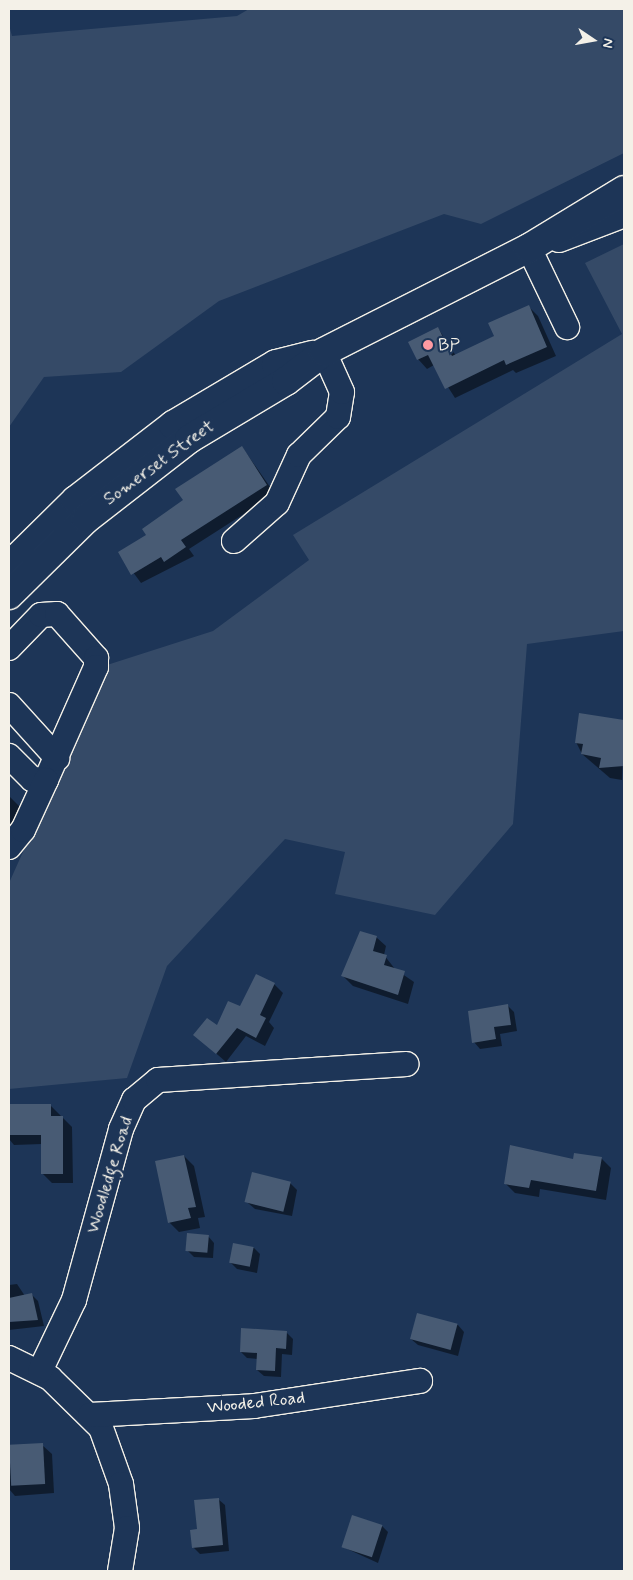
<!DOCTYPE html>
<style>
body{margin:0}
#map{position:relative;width:633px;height:1580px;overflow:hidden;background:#1d3557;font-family:Mynerve,sans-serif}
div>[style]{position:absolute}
.green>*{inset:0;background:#354a67}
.shadow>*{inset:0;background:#0007}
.building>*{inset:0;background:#485b74;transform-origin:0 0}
.roads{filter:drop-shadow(1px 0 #f4f1e8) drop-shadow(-1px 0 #f4f1e8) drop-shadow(0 1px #f4f1e8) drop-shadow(0 -1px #f4f1e8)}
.minor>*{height:24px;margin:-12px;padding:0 12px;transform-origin:12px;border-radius:12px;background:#1d3557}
.major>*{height:28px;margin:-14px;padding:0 14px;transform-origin:14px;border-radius:14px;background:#1d3557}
.dots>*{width:14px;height:14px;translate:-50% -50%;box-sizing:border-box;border:2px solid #1d3557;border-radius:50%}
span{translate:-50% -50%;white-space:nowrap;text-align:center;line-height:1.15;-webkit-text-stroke:4.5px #1d3557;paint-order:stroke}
.poi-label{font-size:18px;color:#f4f1e8}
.left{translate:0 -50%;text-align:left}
.street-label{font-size:18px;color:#f4f1e8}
.frame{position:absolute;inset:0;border:10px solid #f4f1e8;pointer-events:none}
.north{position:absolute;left:568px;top:15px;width:50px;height:50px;-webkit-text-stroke:4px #1d3557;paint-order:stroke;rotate:102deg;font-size:14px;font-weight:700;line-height:20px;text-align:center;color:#f4f1e8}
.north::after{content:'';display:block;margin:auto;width:18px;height:22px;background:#f4f1e8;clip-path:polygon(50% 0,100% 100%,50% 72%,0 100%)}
</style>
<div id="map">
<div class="green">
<i style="clip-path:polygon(249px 9px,624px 9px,624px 153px,481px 224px,444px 214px,219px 301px,121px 372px,44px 377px,9px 427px,9px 25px,12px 36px,237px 16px)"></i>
<i style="clip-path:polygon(624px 244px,624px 631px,527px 644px,513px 824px,435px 915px,335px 894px,345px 852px,285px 839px,167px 966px,127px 1078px,9px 1089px,9px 883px,107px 665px,213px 631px,309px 560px,293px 535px,622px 334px,585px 263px)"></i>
</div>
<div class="shadow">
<i style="clip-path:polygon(529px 307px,538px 316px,556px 356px,516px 373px,513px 370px,455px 398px,434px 365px,427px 369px,418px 359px,438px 328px,456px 356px,495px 336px)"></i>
<i style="clip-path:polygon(242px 447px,275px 494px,189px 549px,194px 556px,141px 583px,119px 553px,148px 536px)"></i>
<i style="clip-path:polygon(580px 714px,624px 721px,622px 780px,610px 778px,582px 754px,576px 742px)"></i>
<i style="clip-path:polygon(9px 796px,28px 815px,9px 845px)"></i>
<i style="clip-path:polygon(376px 937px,386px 946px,384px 955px,395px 969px,414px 982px,408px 1004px,353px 986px,343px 976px)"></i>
<i style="clip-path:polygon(274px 984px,283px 993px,269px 1022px,274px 1028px,265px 1046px,246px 1036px,226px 1062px,195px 1035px,217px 1027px)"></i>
<i style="clip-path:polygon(508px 1006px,514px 1012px,517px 1031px,500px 1034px,502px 1046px,480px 1049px,474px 1042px)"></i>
<i style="clip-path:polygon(50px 1105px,72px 1127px,73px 1183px,52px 1183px,42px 1173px,42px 1144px,14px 1145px,9px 1139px,9px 1108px)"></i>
<i style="clip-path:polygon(511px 1146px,574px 1160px,601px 1158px,611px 1168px,606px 1200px,540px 1189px,539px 1197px,515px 1193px,505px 1183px)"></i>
<i style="clip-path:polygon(184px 1156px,194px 1166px,205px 1217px,198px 1218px,200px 1228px,179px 1232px,169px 1222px)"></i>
<i style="clip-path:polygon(290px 1183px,297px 1190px,292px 1216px,255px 1209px,248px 1203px)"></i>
<i style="clip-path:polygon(208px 1236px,214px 1243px,213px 1258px,194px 1257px,187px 1250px)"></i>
<i style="clip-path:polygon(234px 1244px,254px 1248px,260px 1254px,257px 1273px,237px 1269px,230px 1262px)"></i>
<i style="clip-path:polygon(17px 1284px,25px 1296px,31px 1294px,38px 1301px,44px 1326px,9px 1330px,9px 1285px)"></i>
<i style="clip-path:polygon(418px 1315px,458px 1325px,464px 1332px,458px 1356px,418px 1345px,411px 1339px)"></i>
<i style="clip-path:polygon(286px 1332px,293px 1339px,292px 1355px,282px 1354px,281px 1377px,264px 1376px,257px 1370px,258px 1359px,247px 1358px,241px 1352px)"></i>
<i style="clip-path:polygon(42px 1445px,52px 1454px,54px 1493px,15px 1496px,9px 1489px,9px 1447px)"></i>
<i style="clip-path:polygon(218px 1499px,225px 1505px,229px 1551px,200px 1554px,193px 1547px,198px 1531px)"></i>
<i style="clip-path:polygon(382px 1526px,388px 1532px,378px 1563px,343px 1547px)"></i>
</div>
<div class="building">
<i style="clip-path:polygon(529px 305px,547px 347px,506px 365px,504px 360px,445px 389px,428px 355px,417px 360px,408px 342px,438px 327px,452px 356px,494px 336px,488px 323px)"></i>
<i style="clip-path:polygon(242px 446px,267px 485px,181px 540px,186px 547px,164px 562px,161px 557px,131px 575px,118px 552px,146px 535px,142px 529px,183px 500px,175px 489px)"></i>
<i style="clip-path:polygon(579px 713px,624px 720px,624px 766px,599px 768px,601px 758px,581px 754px,583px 744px,575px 743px)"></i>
<i style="clip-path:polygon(360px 931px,377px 936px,373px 951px,387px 955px,384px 965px,405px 971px,398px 995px,341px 976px)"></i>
<i style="clip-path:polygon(256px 974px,275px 983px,260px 1015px,266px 1018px,256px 1038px,237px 1028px,216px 1054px,193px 1035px,207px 1018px,217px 1025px,228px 1001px,240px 1006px)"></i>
<i style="clip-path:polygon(508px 1004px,511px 1025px,494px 1027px,496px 1039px,472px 1043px,468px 1011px)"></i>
<i style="clip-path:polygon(9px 1104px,51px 1104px,51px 1116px,63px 1116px,63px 1174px,41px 1174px,41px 1135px,9px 1135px)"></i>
<i style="clip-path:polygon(510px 1145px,573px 1159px,574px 1153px,602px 1157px,596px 1191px,531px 1180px,529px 1188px,504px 1184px)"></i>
<i style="clip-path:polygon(184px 1155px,196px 1207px,188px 1208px,191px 1218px,168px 1223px,155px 1161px)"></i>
<i style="left:252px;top:1172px;width:40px;height:31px;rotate:14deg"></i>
<i style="left:187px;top:1233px;width:22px;height:18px;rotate:5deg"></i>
<i style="left:233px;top:1243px;width:21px;height:20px;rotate:11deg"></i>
<i style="clip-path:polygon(32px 1293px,38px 1320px,9px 1322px,9px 1298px)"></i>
<i style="left:417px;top:1313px;width:42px;height:27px;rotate:15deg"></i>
<i style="clip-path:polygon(241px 1328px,287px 1331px,286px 1349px,276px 1348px,275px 1371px,256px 1370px,257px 1353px,240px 1352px)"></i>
<i style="left:43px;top:1443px;width:41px;height:34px;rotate:87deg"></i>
<i style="clip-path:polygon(219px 1498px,223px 1545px,192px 1548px,190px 1530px,197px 1529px,194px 1500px)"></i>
<i style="left:352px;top:1515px;width:32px;height:34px;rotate:18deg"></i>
</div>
<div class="roads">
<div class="minor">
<i style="left:529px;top:248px;width:88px;rotate:64.3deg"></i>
<i style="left:234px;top:541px;width:57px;rotate:-41.5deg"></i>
<i style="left:277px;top:503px;width:53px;rotate:-65.4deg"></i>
<i style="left:299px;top:455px;width:54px;rotate:-44.3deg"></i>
<i style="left:338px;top:417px;width:25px;rotate:-81deg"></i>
<i style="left:342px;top:392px;width:44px;rotate:-114.2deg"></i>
<i style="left:9px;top:648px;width:46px;rotate:-45.9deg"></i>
<i style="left:41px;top:615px;width:16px;rotate:-4deg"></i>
<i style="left:57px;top:614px;width:59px;rotate:48.4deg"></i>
<i style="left:96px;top:658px;width:9px;rotate:90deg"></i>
<i style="left:96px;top:667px;width:124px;rotate:113.9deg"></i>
<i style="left:46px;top:780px;width:14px;rotate:-176deg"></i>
<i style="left:32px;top:779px;width:33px;rotate:-135deg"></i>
<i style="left:9px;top:705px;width:72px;rotate:47.8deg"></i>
<i style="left:9px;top:847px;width:22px;rotate:-51deg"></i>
<i style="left:23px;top:830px;width:55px;rotate:-65.3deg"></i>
<i style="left:9px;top:1358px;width:46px;rotate:26deg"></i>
<i style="left:50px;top:1378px;width:71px;rotate:44.4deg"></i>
<i style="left:101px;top:1428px;width:59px;rotate:70.3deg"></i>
<i style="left:121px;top:1484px;width:44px;rotate:82.2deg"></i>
<i style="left:127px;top:1528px;width:44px;rotate:99.2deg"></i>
<i style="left:40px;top:1371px;width:79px;rotate:-64.4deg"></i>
<i style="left:74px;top:1300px;width:177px;rotate:-74.6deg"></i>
<i style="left:121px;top:1129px;width:32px;rotate:-66deg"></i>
<i style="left:134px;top:1100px;width:31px;rotate:-40deg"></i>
<i style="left:158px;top:1080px;width:249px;rotate:-3.7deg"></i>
<i style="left:90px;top:1415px;width:164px;rotate:-3.1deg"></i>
<i style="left:254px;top:1406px;width:168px;rotate:-8.6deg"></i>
</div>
<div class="major">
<i style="left:559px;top:238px;width:70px;rotate:-21deg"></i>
<i style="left:9px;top:566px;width:94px;rotate:-44.6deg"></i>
<i style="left:76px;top:500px;width:123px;rotate:-37.7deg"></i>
<i style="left:173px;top:425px;width:120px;rotate:-30.6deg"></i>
<i style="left:276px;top:364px;width:38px;rotate:-14deg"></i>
<i style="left:9px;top:595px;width:108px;rotate:-44.6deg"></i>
<i style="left:86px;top:519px;width:130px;rotate:-37.8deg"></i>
<i style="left:189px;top:439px;width:113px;rotate:-30.9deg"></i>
<i style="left:286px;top:381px;width:48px;rotate:-37.3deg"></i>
<i style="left:324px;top:352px;width:230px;rotate:-26.9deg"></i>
<i style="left:529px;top:248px;width:111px;rotate:-31.4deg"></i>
</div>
</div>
<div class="dots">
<i style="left:428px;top:345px;background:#ff9aa2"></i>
</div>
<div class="poi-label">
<span class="left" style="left:438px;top:345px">BP</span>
</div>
<div class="street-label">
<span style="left:159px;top:463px;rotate:-36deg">Somerset Street</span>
<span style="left:110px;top:1175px;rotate:-73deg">Woodledge Road</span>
<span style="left:256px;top:1403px;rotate:-6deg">Wooded Road</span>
</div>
<div class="frame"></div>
<div class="north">N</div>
</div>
